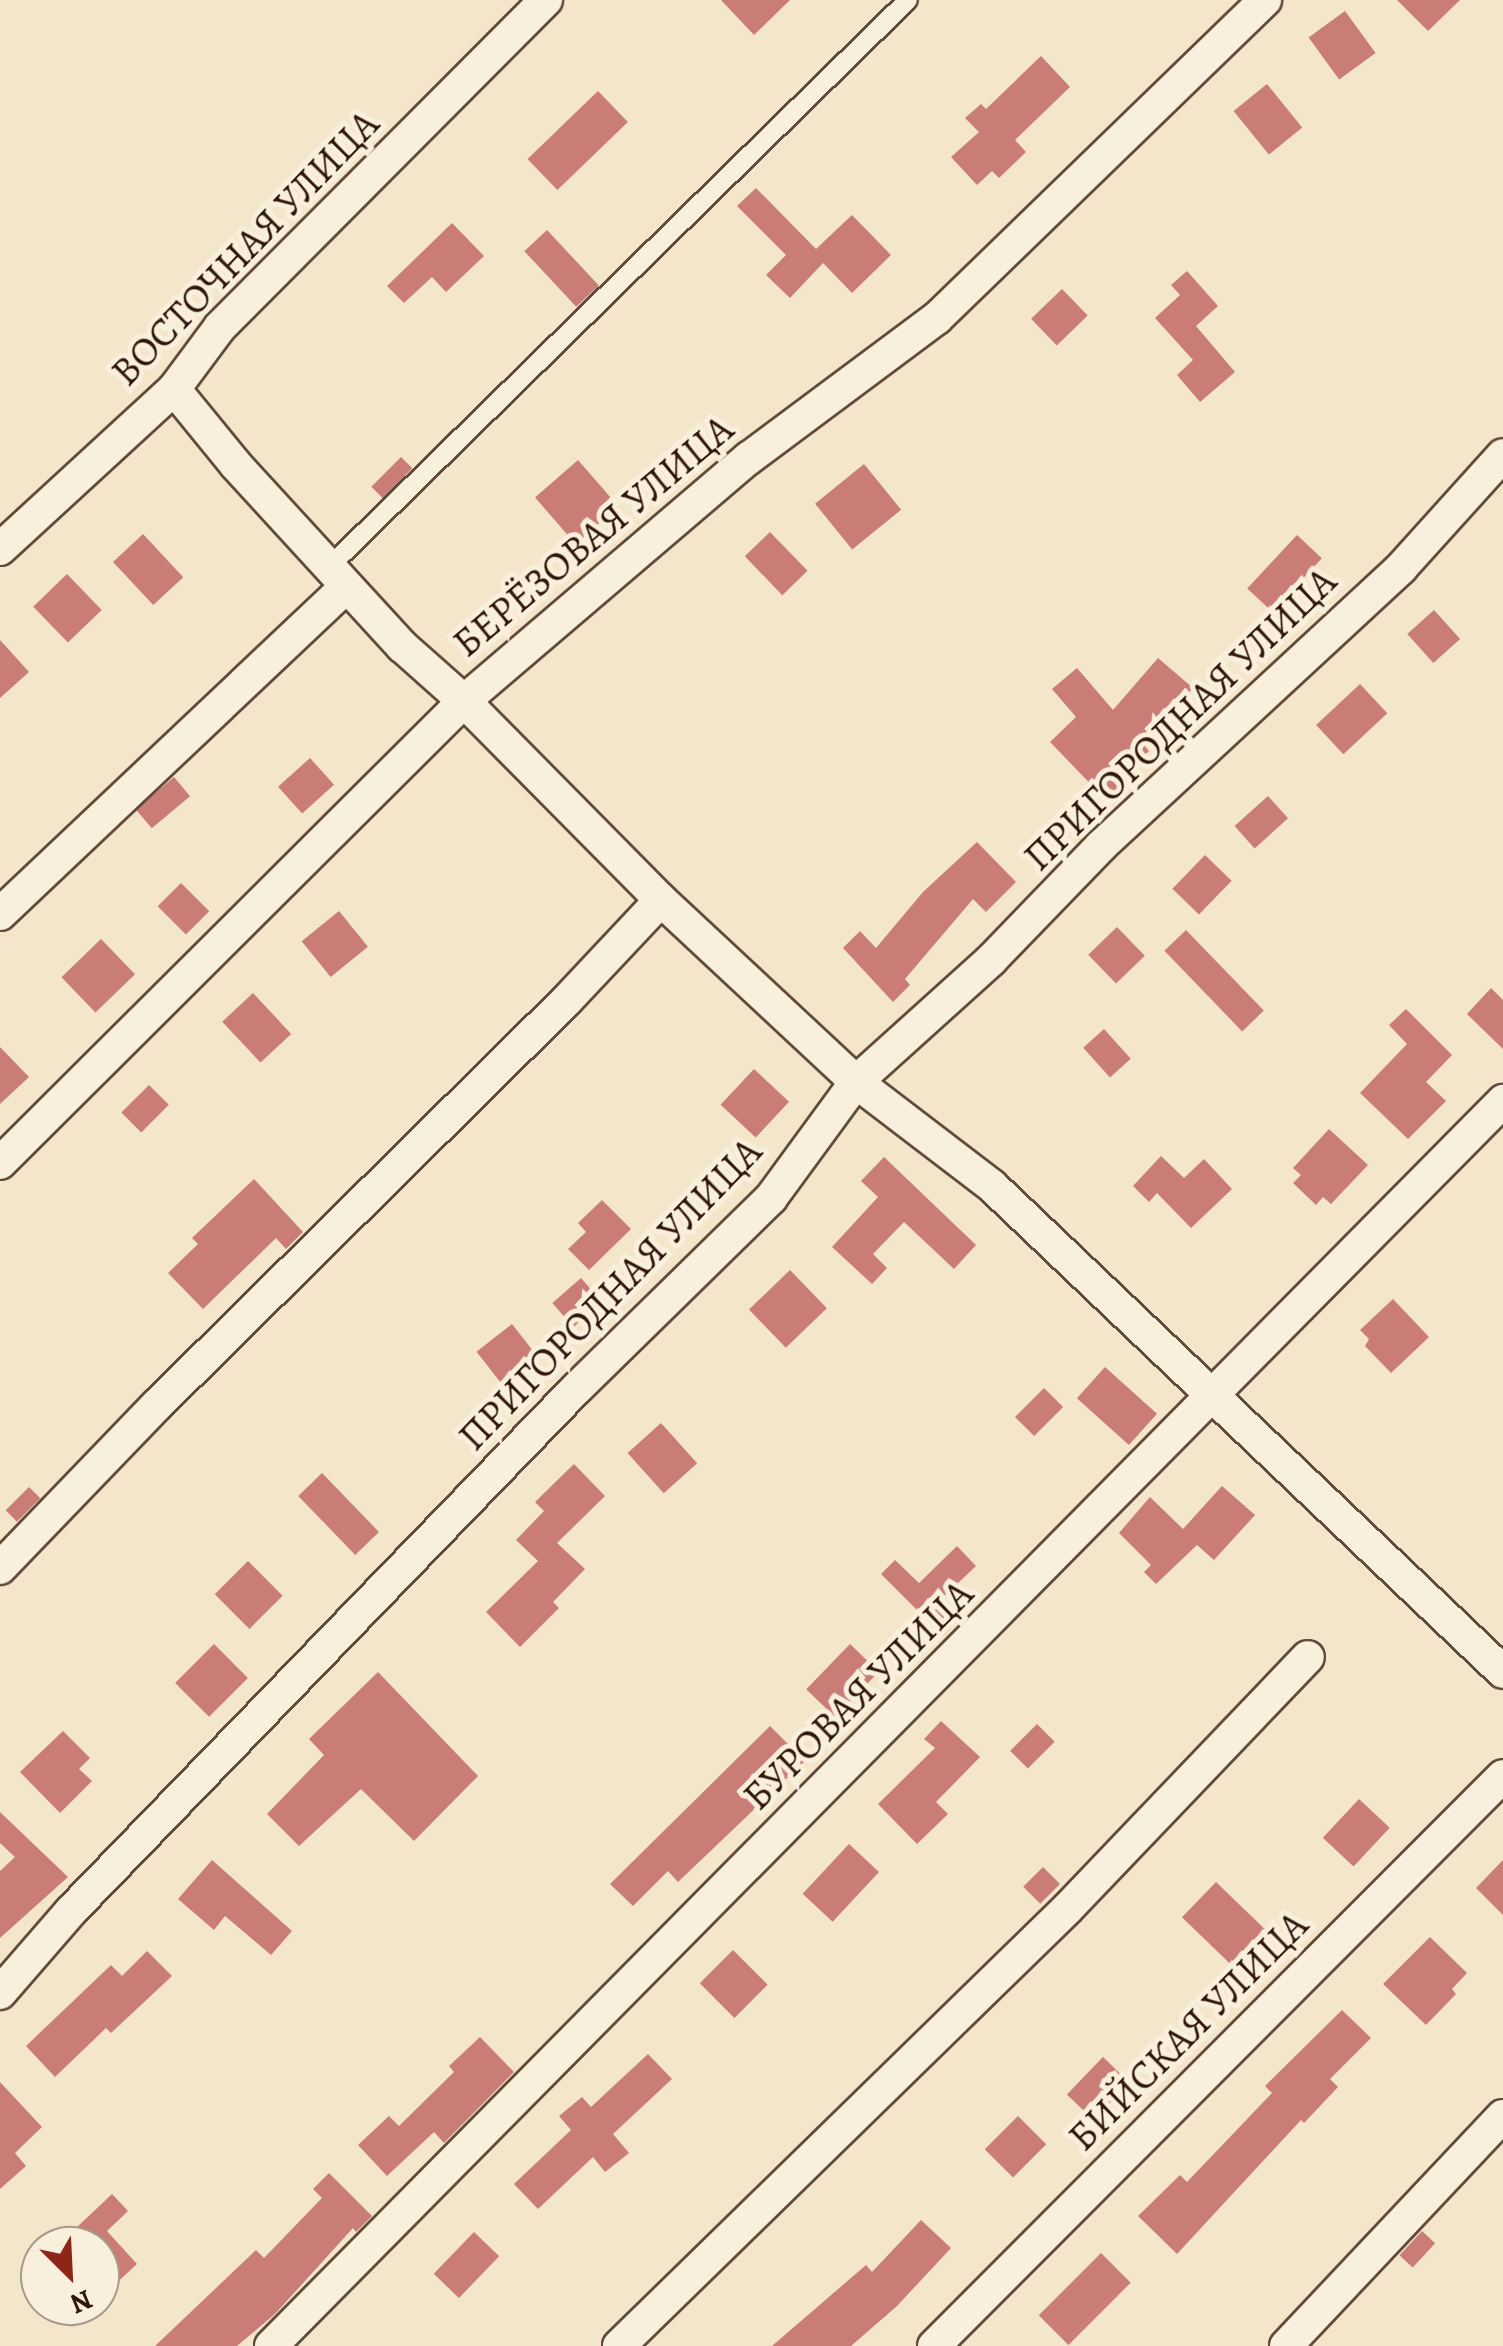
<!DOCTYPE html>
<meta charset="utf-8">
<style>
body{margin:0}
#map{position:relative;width:1503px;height:2346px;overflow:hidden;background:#f4e6ca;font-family:Alegreya,serif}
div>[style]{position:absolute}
.building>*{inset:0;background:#c97d76;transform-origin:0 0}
.roads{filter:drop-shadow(2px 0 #614b3a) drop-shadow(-2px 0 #614b3a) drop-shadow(0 2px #614b3a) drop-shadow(0 -2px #614b3a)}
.service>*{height:18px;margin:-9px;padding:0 9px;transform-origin:9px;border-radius:9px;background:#f8efdd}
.minor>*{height:32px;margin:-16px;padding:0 16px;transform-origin:16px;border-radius:16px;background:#f8efdd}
span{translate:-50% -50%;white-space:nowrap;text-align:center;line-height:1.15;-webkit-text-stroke:10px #f8efdd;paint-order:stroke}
.street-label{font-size:40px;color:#30170a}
.north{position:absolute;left:20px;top:2226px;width:100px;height:100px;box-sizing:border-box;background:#f8efdd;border:2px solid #a89989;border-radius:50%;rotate:156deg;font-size:28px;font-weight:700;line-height:40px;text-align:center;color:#30170a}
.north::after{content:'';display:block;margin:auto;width:35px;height:45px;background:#8f2418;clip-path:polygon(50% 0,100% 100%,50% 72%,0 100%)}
</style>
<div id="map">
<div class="building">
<i style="clip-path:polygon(721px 0,790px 0,754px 35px)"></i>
<i style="clip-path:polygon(1397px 0,1460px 0,1428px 31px)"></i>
<i style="left:1345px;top:11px;width:52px;height:45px;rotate:54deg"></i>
<i style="clip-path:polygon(1041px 56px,1070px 87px,1015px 140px,1026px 152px,999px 178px,992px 171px,977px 185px,951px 157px,979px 132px,965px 118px,981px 104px,986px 109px)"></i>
<i style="left:1267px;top:84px;width:56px;height:43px;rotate:51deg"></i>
<i style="left:598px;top:91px;width:43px;height:98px;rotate:46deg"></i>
<i style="clip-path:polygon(756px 188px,816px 249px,852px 215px,891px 255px,852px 293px,823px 263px,790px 298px,766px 275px,786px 255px,737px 206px)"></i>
<i style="clip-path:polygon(452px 223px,484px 256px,446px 292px,432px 277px,404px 303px,387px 286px)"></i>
<i style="left:547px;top:230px;width:76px;height:31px;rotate:47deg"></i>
<i style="clip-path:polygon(1187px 271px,1218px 306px,1196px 326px,1235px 372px,1200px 402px,1177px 375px,1193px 360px,1155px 318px,1180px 295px,1171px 285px)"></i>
<i style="left:1062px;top:289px;width:37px;height:43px;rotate:46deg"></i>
<i style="left:401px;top:457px;width:16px;height:42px;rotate:45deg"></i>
<i style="left:578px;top:460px;width:62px;height:57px;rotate:49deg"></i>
<i style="left:864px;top:464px;width:59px;height:63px;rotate:51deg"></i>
<i style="left:770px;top:532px;width:54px;height:35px;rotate:46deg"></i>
<i style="left:143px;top:534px;width:59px;height:41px;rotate:47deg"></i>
<i style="left:1297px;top:535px;width:34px;height:73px;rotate:43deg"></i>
<i style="left:67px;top:574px;width:50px;height:47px;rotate:46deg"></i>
<i style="left:1434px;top:610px;width:39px;height:36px;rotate:48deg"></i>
<i style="clip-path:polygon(0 640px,29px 672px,0 698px)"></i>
<i style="clip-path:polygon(1158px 658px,1193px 688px,1144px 745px,1149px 751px,1117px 779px,1124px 787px,1108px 802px,1050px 742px,1076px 717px,1052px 689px,1077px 668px,1113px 710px)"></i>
<i style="left:1360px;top:684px;width:40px;height:60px;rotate:47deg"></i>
<i style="left:310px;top:758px;width:36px;height:43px;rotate:48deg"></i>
<i style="left:174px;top:777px;width:25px;height:50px;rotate:50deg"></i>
<i style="left:1268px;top:796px;width:30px;height:45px;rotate:48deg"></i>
<i style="clip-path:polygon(977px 842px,1016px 882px,986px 912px,973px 899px,905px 979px,910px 985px,893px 1002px,843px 948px,860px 931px,876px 948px,923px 892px)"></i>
<i style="left:1205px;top:855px;width:37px;height:47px;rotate:44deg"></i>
<i style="left:181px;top:883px;width:40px;height:33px;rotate:45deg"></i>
<i style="left:339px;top:911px;width:46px;height:48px;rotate:51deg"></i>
<i style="left:1117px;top:927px;width:40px;height:40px;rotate:46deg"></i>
<i style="left:1186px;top:930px;width:112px;height:30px;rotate:46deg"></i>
<i style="left:101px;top:939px;width:49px;height:55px;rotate:46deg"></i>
<i style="clip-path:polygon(1491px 988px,1503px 1000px,1503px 1049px,1467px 1014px)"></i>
<i style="left:253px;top:993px;width:56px;height:42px;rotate:47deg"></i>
<i style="clip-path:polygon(1406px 1009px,1452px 1055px,1426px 1082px,1446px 1101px,1408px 1139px,1360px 1093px,1407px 1044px,1389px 1025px)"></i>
<i style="left:1104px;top:1029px;width:40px;height:28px;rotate:48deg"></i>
<i style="clip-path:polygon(0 1047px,29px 1077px,0 1104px)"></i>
<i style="left:754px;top:1069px;width:48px;height:49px;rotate:43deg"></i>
<i style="left:149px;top:1085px;width:28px;height:39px;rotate:45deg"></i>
<i style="clip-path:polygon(1329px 1129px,1368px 1165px,1331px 1204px,1323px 1197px,1316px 1205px,1293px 1183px,1301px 1175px,1293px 1168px)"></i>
<i style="clip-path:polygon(1161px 1156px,1184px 1178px,1204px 1159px,1232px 1189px,1191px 1228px,1157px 1193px,1149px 1202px,1133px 1186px)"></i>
<i style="clip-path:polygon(884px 1157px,976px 1245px,954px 1269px,904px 1222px,873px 1254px,887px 1268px,872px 1284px,832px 1247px,878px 1197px,861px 1181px)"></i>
<i style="clip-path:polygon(254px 1179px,303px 1232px,286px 1249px,276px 1238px,203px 1309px,168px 1273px,198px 1244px,192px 1238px)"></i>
<i style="clip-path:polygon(602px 1200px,631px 1229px,589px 1270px,568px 1249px,586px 1232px,578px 1223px)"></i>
<i style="left:790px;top:1270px;width:53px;height:57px;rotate:46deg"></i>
<i style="left:581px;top:1278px;width:32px;height:38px;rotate:49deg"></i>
<i style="clip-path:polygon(1393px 1299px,1429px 1337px,1391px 1373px,1365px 1346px,1369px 1339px,1360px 1330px)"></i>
<i style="left:512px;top:1324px;width:41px;height:45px;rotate:52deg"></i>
<i style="left:1105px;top:1367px;width:70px;height:42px;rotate:42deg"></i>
<i style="left:1044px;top:1388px;width:27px;height:41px;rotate:45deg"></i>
<i style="left:661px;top:1423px;width:54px;height:45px;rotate:48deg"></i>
<i style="clip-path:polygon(574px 1464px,605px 1496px,557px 1543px,585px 1569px,553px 1602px,559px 1608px,520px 1647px,486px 1612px,538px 1561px,516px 1540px,544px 1511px,535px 1502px)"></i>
<i style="left:322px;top:1473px;width:82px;height:33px;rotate:46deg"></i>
<i style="clip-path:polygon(1222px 1486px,1255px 1515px,1214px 1560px,1197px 1545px,1156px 1584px,1144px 1572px,1151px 1565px,1119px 1533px,1150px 1497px,1183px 1529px)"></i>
<i style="left:29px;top:1487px;width:16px;height:33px;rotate:45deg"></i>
<i style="clip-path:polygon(957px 1546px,976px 1566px,938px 1602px,957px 1621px,943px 1636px,881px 1574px,895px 1560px,919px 1583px)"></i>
<i style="left:248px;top:1561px;width:49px;height:47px;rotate:45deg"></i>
<i style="left:214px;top:1644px;width:48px;height:55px;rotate:45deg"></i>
<i style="left:850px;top:1644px;width:40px;height:63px;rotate:44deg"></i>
<i style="clip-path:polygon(378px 1672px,478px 1776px,414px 1841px,361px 1789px,299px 1846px,267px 1814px,324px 1755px,309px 1739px)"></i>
<i style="clip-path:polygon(941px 1721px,980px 1757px,936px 1802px,948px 1814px,917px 1844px,878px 1804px,935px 1748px,924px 1739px)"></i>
<i style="left:1037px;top:1724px;width:25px;height:38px;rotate:45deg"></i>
<i style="clip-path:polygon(770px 1726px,805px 1761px,678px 1882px,668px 1871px,633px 1906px,610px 1884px)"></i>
<i style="clip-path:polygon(63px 1731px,90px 1758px,79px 1769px,92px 1781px,60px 1813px,20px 1772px)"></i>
<i style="left:1359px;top:1799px;width:42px;height:53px;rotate:43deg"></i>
<i style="clip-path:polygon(0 1812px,68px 1877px,0 1938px,0 1871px,15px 1857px,0 1843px)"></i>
<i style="left:849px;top:1844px;width:41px;height:68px;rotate:43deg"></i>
<i style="clip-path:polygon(212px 1860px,292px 1931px,271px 1955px,225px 1916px,214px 1930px,178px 1899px)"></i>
<i style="clip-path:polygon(1503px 1860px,1503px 1915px,1476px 1888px)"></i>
<i style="left:1043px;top:1867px;width:24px;height:28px;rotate:45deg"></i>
<i style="left:1216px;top:1882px;width:68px;height:49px;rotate:44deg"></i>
<i style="clip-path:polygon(1430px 1937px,1467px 1973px,1452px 1989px,1456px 1994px,1426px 2025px,1383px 1984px)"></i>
<i style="left:733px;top:1950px;width:49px;height:47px;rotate:45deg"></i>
<i style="clip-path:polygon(147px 1951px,172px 1976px,111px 2033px,106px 2028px,55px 2077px,26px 2046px,111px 1965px,122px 1976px)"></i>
<i style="clip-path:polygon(1342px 2010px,1371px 2038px,1330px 2079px,1338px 2087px,1304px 2123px,1301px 2120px,1177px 2254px,1138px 2216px,1180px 2175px,1187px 2182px,1272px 2093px,1265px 2086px)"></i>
<i style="clip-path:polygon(480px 2037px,514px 2072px,444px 2143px,434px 2132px,387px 2176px,358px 2145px,389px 2116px,399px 2126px,454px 2072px,449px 2066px)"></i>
<i style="clip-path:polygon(648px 2054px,672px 2079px,613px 2134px,629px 2153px,605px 2172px,593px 2157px,538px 2209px,514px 2184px,571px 2130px,559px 2116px,582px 2097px,591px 2107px)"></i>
<i style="left:1103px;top:2057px;width:37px;height:52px;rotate:44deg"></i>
<i style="clip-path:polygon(0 2082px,42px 2127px,15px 2153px,26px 2166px,0 2189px)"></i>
<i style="left:1018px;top:2116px;width:40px;height:47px;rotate:45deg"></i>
<i style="clip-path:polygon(329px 2173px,372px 2216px,356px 2232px,353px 2228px,275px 2314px,237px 2346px,155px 2346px,256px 2250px,264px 2258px,322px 2198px,313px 2189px)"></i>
<i style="clip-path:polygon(112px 2194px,128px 2211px,107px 2231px,137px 2264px,112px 2287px,100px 2274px,100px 2246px,57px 2246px)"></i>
<i style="clip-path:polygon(921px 2220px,951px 2248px,897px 2306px,851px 2346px,772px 2346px,866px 2265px,872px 2272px)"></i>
<i style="left:1422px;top:2231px;width:18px;height:33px;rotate:43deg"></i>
<i style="left:474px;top:2232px;width:35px;height:58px;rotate:44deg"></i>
<i style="left:1101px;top:2253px;width:42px;height:88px;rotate:45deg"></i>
</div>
<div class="roads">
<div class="service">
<i style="left:329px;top:567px;width:810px;rotate:-44.4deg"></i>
</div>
<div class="minor">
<i style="left:174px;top:389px;width:98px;rotate:50.8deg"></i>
<i style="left:236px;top:465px;width:246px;rotate:47.5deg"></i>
<i style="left:402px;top:646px;width:83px;rotate:41.6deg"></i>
<i style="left:464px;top:701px;width:280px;rotate:45.3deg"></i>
<i style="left:661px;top:900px;width:267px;rotate:43deg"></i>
<i style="left:856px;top:1082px;width:171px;rotate:37.4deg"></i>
<i style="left:992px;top:1186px;width:705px;rotate:43.56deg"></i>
<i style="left:0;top:549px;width:236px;rotate:-42.6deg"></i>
<i style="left:174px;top:389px;width:77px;rotate:-53.4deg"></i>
<i style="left:220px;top:327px;width:462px;rotate:-45.1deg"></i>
<i style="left:0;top:914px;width:477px;rotate:-43.4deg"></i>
<i style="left:0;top:1163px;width:655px;rotate:-44.88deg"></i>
<i style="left:464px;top:701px;width:375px;rotate:-40.5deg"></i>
<i style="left:749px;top:458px;width:234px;rotate:-36.7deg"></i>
<i style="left:937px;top:318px;width:457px;rotate:-44.1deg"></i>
<i style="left:0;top:1568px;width:226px;rotate:-46.1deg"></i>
<i style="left:157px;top:1405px;width:576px;rotate:-44.65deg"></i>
<i style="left:567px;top:1000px;width:137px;rotate:-46.8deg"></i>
<i style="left:0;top:1993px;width:108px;rotate:-49.1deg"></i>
<i style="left:71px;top:1911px;width:728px;rotate:-45.95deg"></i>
<i style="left:577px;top:1388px;width:272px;rotate:-44.4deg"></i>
<i style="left:771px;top:1198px;width:144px;rotate:-53.8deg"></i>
<i style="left:856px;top:1082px;width:182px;rotate:-42.1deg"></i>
<i style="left:991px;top:960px;width:158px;rotate:-46deg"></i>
<i style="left:1101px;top:846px;width:409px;rotate:-42.8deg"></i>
<i style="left:1401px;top:568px;width:152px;rotate:-47.9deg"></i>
<i style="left:271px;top:2346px;width:1752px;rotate:-45.3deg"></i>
<i style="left:619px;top:2346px;width:627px;rotate:-44.29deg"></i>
<i style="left:1068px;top:1908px;width:347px;rotate:-46.3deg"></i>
<i style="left:934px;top:2346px;width:805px;rotate:-45.05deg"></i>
<i style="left:1286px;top:2346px;width:316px;rotate:-46.7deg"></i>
</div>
</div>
<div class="street-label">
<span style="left:245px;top:248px;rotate:-46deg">ВОСТОЧНАЯ УЛИЦА</span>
<span style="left:593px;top:536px;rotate:-40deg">БЕРЁЗОВАЯ УЛИЦА</span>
<span style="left:1180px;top:719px;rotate:-44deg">ПРИГОРОДНАЯ УЛИЦА</span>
<span style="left:610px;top:1294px;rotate:-46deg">ПРИГОРОДНАЯ УЛИЦА</span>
<span style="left:858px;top:1695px;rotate:-45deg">БУРОВАЯ УЛИЦА</span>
<span style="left:1188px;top:2031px;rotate:-45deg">БИЙСКАЯ УЛИЦА</span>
</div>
<div class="north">N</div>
</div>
